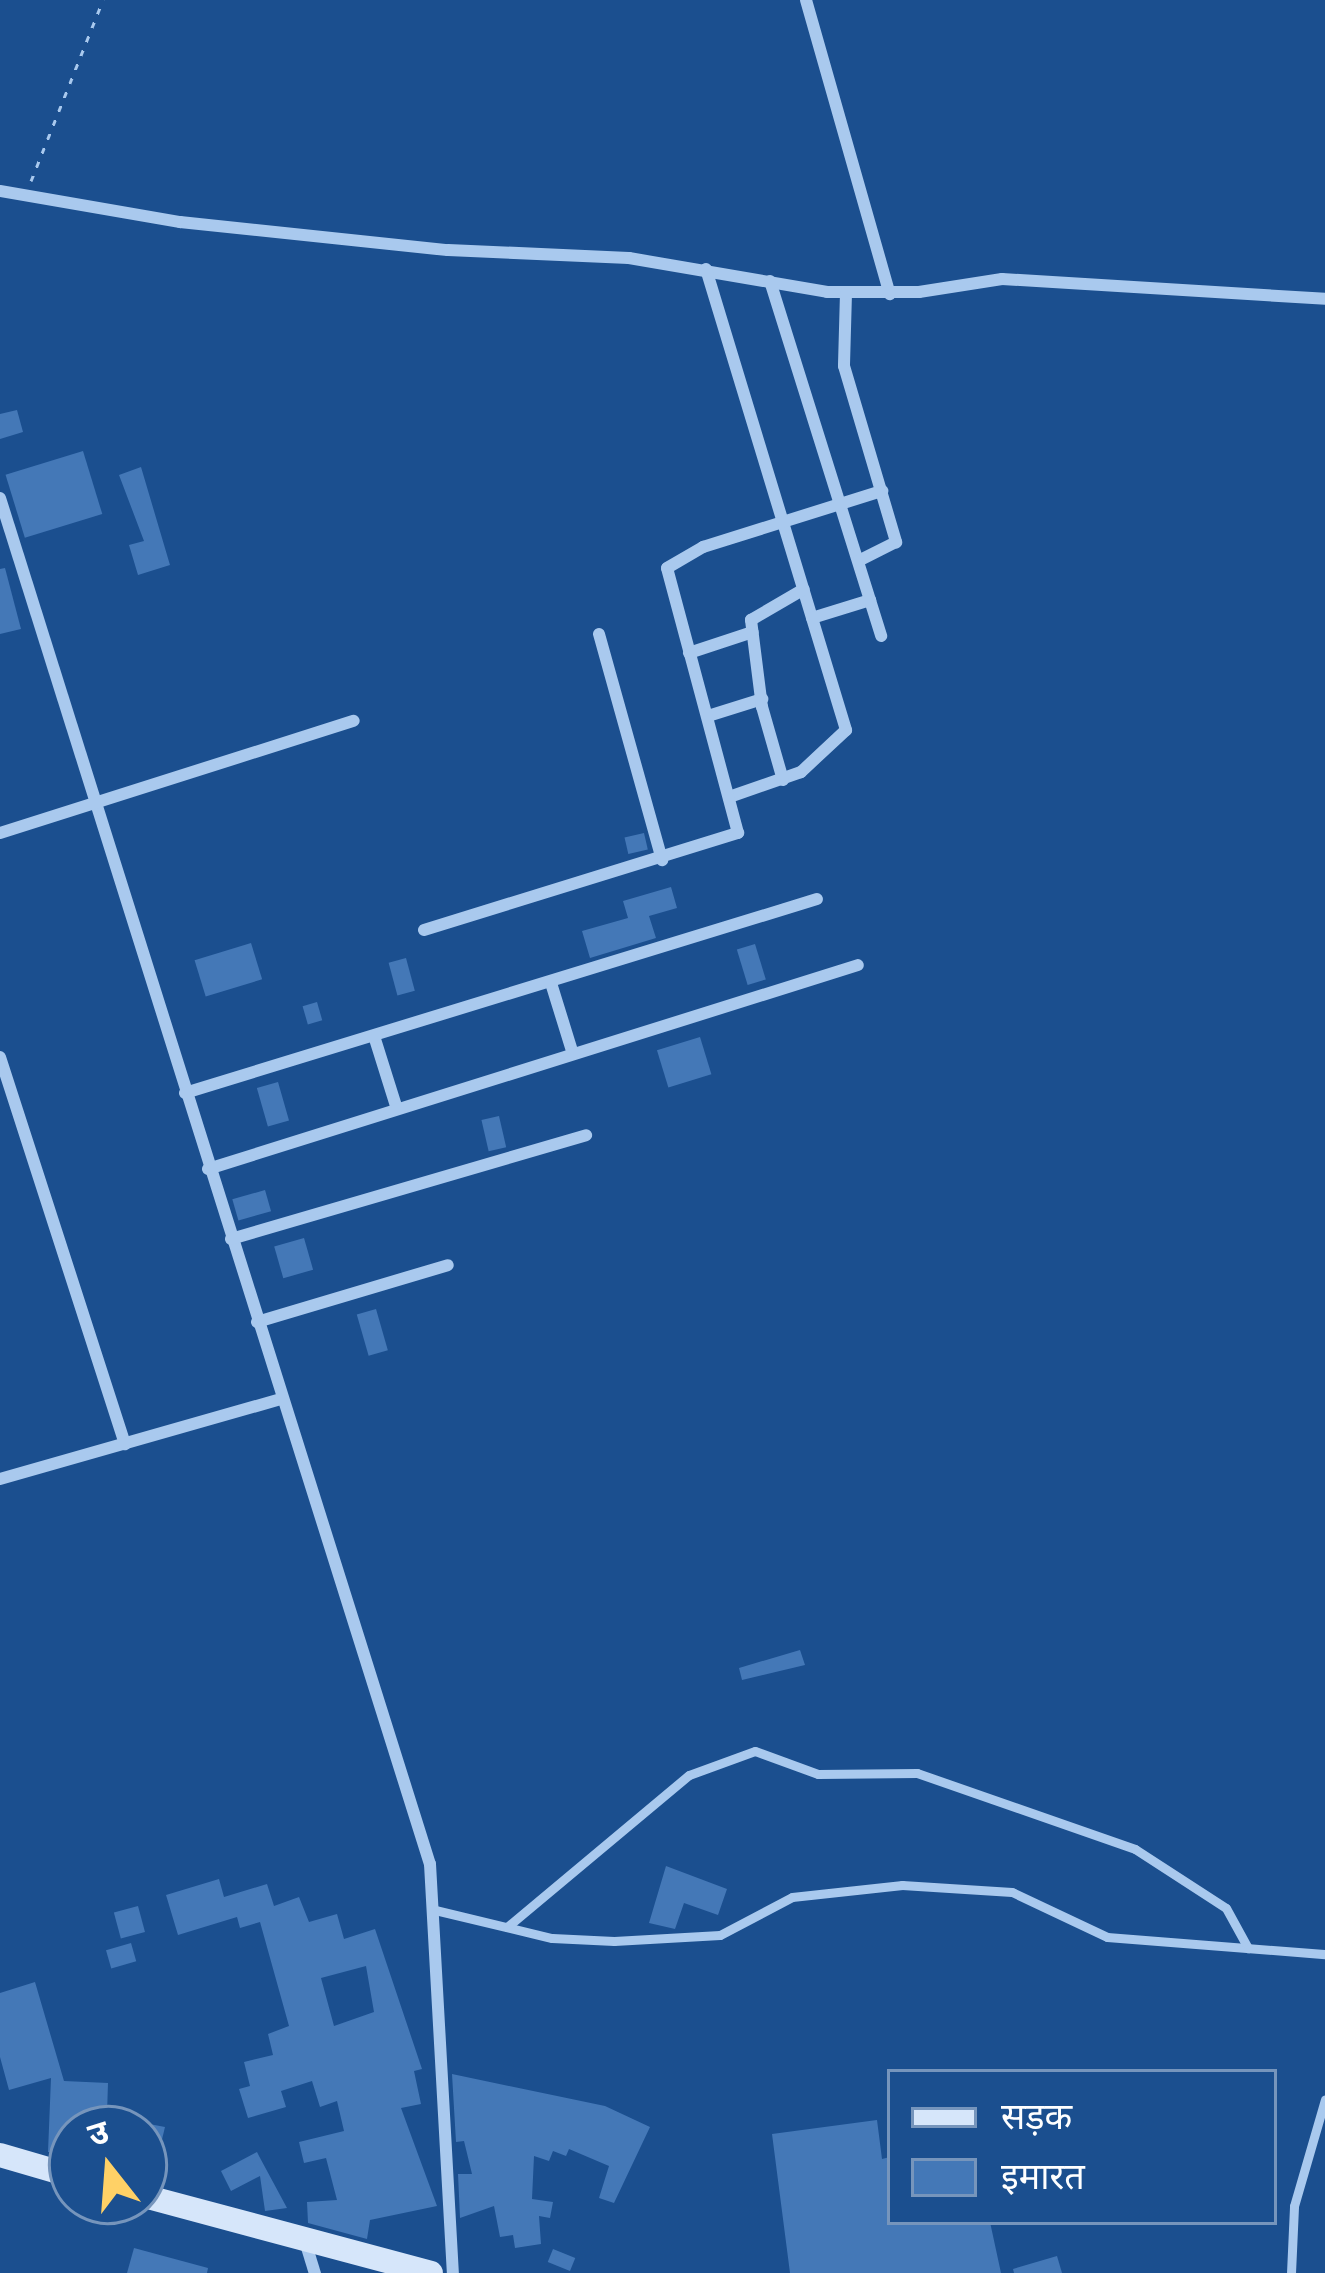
<!DOCTYPE html>
<meta charset="utf-8">
<style>
body{margin:0}
#map{position:relative;width:1325px;height:2273px;overflow:hidden;background:#1b4f8f;font-family:Jost,"Noto Sans Devanagari",sans-serif}
div>[style]{position:absolute}
.building>*{inset:0;background:#4478b7;transform-origin:0 0}
.path>*{height:3px;margin-top:-1.5px;transform-origin:0;background:repeating-linear-gradient(90deg,#a9c9ee 0 6px,transparent 0 15px)}
.service>*{height:9px;margin:-4.5px;padding:0 4.5px;transform-origin:4.5px;border-radius:4.5px;background:#a9c9ee}
.minor>*{height:12px;margin:-6px;padding:0 6px;transform-origin:6px;border-radius:6px;background:#a9c9ee}
.secondary>*{height:24px;margin:-12px;padding:0 12px;transform-origin:12px;border-radius:12px;background:#d6e6fa}
span{translate:-50% -50%;white-space:nowrap;text-align:center;line-height:1.15;-webkit-text-stroke:9px #1b4f8f;paint-order:stroke}
.legend{position:absolute;left:887px;top:2069px;width:390px;height:156px;box-sizing:border-box;background:#1b4f8f;border:3px solid #7695bc;margin:0;padding:15px 21px;list-style:none;font-size:36px;color:#fff}
.legend li{display:flex;align-items:center;gap:24px;height:60px}
.legend b{width:60px;border:3px solid #7695bc}
.north{position:absolute;left:48px;top:2105px;width:120px;height:120px;box-sizing:border-box;background:#1b4f8f;border:3px solid #7695bc;border-radius:50%;rotate:343deg;font-size:33px;font-weight:700;line-height:48px;text-align:center;color:#fff}
.north::after{content:'';display:block;margin:auto;width:42px;height:54px;background:#ffd166;clip-path:polygon(50% 0,100% 100%,50% 72%,0 100%)}
</style>
<div id="map">
<div class="building">
<i style="clip-path:polygon(17px 410px,23px 432px,0 439px,0 414px)"></i>
<i style="left:83px;top:451px;width:66px;height:81px;rotate:73deg"></i>
<i style="clip-path:polygon(141px 467px,170px 565px,138px 575px,129px 545px,144px 541px,119px 475px)"></i>
<i style="clip-path:polygon(5px 568px,21px 629px,0 634px,0 569px)"></i>
<i style="left:644px;top:833px;width:17px;height:20px;rotate:77deg"></i>
<i style="clip-path:polygon(671px 887px,677px 908px,649px 916px,656px 938px,590px 958px,582px 931px,628px 918px,623px 901px)"></i>
<i style="left:251px;top:943px;width:38px;height:59px;rotate:73deg"></i>
<i style="left:755px;top:944px;width:37px;height:19px;rotate:73deg"></i>
<i style="left:406px;top:958px;width:34px;height:18px;rotate:75deg"></i>
<i style="left:317px;top:1002px;width:19px;height:15px;rotate:74deg"></i>
<i style="left:700px;top:1037px;width:39px;height:45px;rotate:73deg"></i>
<i style="left:278px;top:1082px;width:40px;height:22px;rotate:74deg"></i>
<i style="left:499px;top:1116px;width:32px;height:18px;rotate:77deg"></i>
<i style="left:265px;top:1190px;width:22px;height:34px;rotate:74deg"></i>
<i style="left:304px;top:1238px;width:33px;height:31px;rotate:74deg"></i>
<i style="left:376px;top:1309px;width:43px;height:20px;rotate:74deg"></i>
<i style="clip-path:polygon(800px 1650px,805px 1665px,742px 1680px,739px 1668px)"></i>
<i style="clip-path:polygon(666px 1866px,727px 1889px,718px 1915px,684px 1903px,675px 1929px,649px 1923px)"></i>
<i style="clip-path:polygon(evenodd,219px 1879px,224px 1897px,267px 1884px,274px 1906px,299px 1897px,309px 1922px,337px 1914px,344px 1939px,375px 1929px,422px 2069px,414px 2071px,421px 2104px,401px 2108px,437px 2206px,370px 2220px,367px 2239px,308px 2223px,307px 2202px,337px 2200px,326px 2158px,304px 2163px,299px 2142px,344px 2131px,337px 2101px,320px 2107px,312px 2081px,281px 2091px,286px 2107px,248px 2118px,239px 2089px,250px 2086px,244px 2062px,273px 2055px,268px 2034px,289px 2026px,260px 1922px,240px 1928px,237px 1917px,178px 1935px,166px 1895px,219px 1879px,366px 1966px,374px 2012px,334px 2026px,321px 1978px,366px 1966px)"></i>
<i style="left:138px;top:1906px;width:27px;height:25px;rotate:75deg"></i>
<i style="left:131px;top:1943px;width:19px;height:26px;rotate:74deg"></i>
<i style="clip-path:polygon(35px 1982px,64px 2081px,108px 2083px,107px 2114px,143px 2122px,142px 2129px,72px 2129px,72px 2153px,48px 2152px,51px 2078px,9px 2090px,0 2057px,0 1993px)"></i>
<i style="clip-path:polygon(452px 2074px,605px 2106px,650px 2127px,614px 2203px,599px 2198px,609px 2166px,569px 2149px,566px 2156px,553px 2151px,549px 2161px,534px 2156px,532px 2199px,553px 2202px,550px 2218px,539px 2216px,541px 2244px,515px 2248px,513px 2235px,500px 2237px,494px 2206px,460px 2218px,458px 2174px,472px 2174px,464px 2141px,456px 2142px)"></i>
<i style="clip-path:polygon(877px 2120px,882px 2159px,890px 2157px,890px 2222px,990px 2222px,1001px 2273px,790px 2273px,772px 2134px)"></i>
<i style="clip-path:polygon(144px 2123px,165px 2127px,152px 2181px,144px 2180px)"></i>
<i style="clip-path:polygon(257px 2152px,259px 2156px,287px 2208px,265px 2211px,260px 2176px,231px 2191px,221px 2171px)"></i>
<i style="clip-path:polygon(134px 2248px,208px 2268px,207px 2273px,127px 2273px)"></i>
<i style="left:553px;top:2249px;width:24px;height:14px;rotate:22deg"></i>
<i style="clip-path:polygon(1057px 2256px,1062px 2273px,1014px 2273px,1013px 2269px)"></i>
</div>
<div class="path">
<i style="left:31px;top:181px;width:195px;rotate:-68.3deg"></i>
</div>
<div class="service">
<i style="left:435px;top:1910px;width:120px;rotate:13.5deg"></i>
<i style="left:552px;top:1938px;width:62px;rotate:2.8deg"></i>
<i style="left:614px;top:1941px;width:106px;rotate:-3.2deg"></i>
<i style="left:720px;top:1935px;width:81px;rotate:-27.8deg"></i>
<i style="left:792px;top:1897px;width:111px;rotate:-6.2deg"></i>
<i style="left:902px;top:1885px;width:110px;rotate:3.6deg"></i>
<i style="left:1012px;top:1892px;width:105px;rotate:25.3deg"></i>
<i style="left:1107px;top:1937px;width:219px;rotate:4.5deg"></i>
<i style="left:507px;top:1927px;width:237px;rotate:-39.9deg"></i>
<i style="left:689px;top:1775px;width:70px;rotate:-20deg"></i>
<i style="left:755px;top:1751px;width:67px;rotate:20.1deg"></i>
<i style="left:818px;top:1774px;width:99px;rotate:-0.6deg"></i>
<i style="left:917px;top:1773px;width:231px;rotate:19.2deg"></i>
<i style="left:1135px;top:1849px;width:108px;rotate:33deg"></i>
<i style="left:1226px;top:1908px;width:46px;rotate:61.2deg"></i>
<i style="left:1291px;top:2273px;width:67px;rotate:-87.4deg"></i>
<i style="left:1294px;top:2206px;width:111px;rotate:-73.8deg"></i>
</div>
<div class="minor">
<i style="left:806px;top:0;width:306px;rotate:74.1deg"></i>
<i style="left:0;top:191px;width:183px;rotate:9.8deg"></i>
<i style="left:180px;top:222px;width:269px;rotate:6deg"></i>
<i style="left:448px;top:250px;width:181px;rotate:2.5deg"></i>
<i style="left:629px;top:258px;width:201px;rotate:9.7deg"></i>
<i style="left:827px;top:292px;width:92px"></i>
<i style="left:919px;top:292px;width:84px;rotate:-8.9deg"></i>
<i style="left:1002px;top:279px;width:324px;rotate:3.5deg"></i>
<i style="left:706px;top:269px;width:482px;rotate:73.1deg"></i>
<i style="left:846px;top:730px;width:62px;rotate:137deg"></i>
<i style="left:801px;top:772px;width:73px;rotate:160.8deg"></i>
<i style="left:770px;top:281px;width:372px;rotate:72.6deg"></i>
<i style="left:846px;top:293px;width:73px;rotate:91.6deg"></i>
<i style="left:844px;top:366px;width:184px;rotate:73.5deg"></i>
<i style="left:896px;top:542px;width:42px;rotate:153.4deg"></i>
<i style="left:0;top:498px;width:1432px;rotate:72.53deg"></i>
<i style="left:430px;top:1864px;width:410px;rotate:86.8deg"></i>
<i style="left:812px;top:618px;width:61px;rotate:-17.2deg"></i>
<i style="left:599px;top:634px;width:235px;rotate:74.4deg"></i>
<i style="left:689px;top:653px;width:67px;rotate:-18.2deg"></i>
<i style="left:708px;top:716px;width:57px;rotate:-17.5deg"></i>
<i style="left:783px;top:780px;width:76px;rotate:-106deg"></i>
<i style="left:762px;top:707px;width:88px;rotate:-97.2deg"></i>
<i style="left:751px;top:620px;width:61px;rotate:-30.3deg"></i>
<i style="left:0;top:833px;width:371px;rotate:-17.6deg"></i>
<i style="left:424px;top:930px;width:329px;rotate:-17.2deg"></i>
<i style="left:738px;top:833px;width:274px;rotate:-105deg"></i>
<i style="left:667px;top:568px;width:42px;rotate:-30.3deg"></i>
<i style="left:703px;top:547px;width:188px;rotate:-17.4deg"></i>
<i style="left:551px;top:983px;width:74px;rotate:72.8deg"></i>
<i style="left:375px;top:1039px;width:73px;rotate:72.6deg"></i>
<i style="left:0;top:1057px;width:407px;rotate:72.1deg"></i>
<i style="left:185px;top:1093px;width:661px;rotate:-17.06deg"></i>
<i style="left:208px;top:1169px;width:681px;rotate:-17.42deg"></i>
<i style="left:231px;top:1239px;width:370px;rotate:-16.3deg"></i>
<i style="left:257px;top:1322px;width:199px;rotate:-16.6deg"></i>
<i style="left:0;top:1479px;width:292px;rotate:-15.9deg"></i>
<i style="left:305px;top:2241px;width:34px;rotate:73deg"></i>
</div>
<div class="secondary">
<i style="left:0;top:2155px;width:75px;rotate:16.3deg"></i>
<i style="left:144px;top:2196px;width:297px;rotate:15deg"></i>
</div>
<ul class="legend">
<li><b style="height:15px;background:#d6e6fa"></b>सड़क</li>
<li><b style="height:33px;background:#4478b7"></b>इमारत</li>
</ul>
<div class="north">उ</div>
</div>
